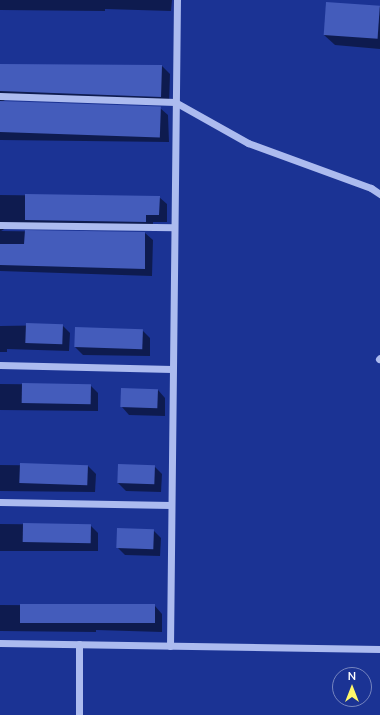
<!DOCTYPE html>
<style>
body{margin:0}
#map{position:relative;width:380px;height:715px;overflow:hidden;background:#1b3394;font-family:Mulish,sans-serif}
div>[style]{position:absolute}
.shadow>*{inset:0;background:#0007}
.building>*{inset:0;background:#445cbb;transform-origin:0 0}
.minor>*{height:7px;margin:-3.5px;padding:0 3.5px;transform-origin:3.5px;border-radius:3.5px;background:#acbbef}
span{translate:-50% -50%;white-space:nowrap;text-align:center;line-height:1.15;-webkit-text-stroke:4px #1b3394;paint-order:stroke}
.north{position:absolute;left:332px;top:667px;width:40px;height:40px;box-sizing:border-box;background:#1b3394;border:1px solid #7685bf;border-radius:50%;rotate:0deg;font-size:11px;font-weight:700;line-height:16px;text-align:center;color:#fff}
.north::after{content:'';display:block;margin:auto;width:14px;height:18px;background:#fff76a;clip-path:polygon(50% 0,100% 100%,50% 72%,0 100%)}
</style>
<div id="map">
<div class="shadow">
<i style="clip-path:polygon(0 0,172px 0,171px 11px,105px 9px,105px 11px,0 10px)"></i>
<i style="clip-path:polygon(380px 7px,380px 49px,335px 45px,324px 35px)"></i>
<i style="clip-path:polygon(0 65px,162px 66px,170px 74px,169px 104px,8px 98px,2px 102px,160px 108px,168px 115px,169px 142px,0 140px)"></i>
<i style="clip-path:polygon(0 195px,159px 197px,167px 204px,167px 222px,153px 222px,153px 229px,8px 227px,1px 231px,145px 233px,153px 240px,152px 276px,0 271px)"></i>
<i style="clip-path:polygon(62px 325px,70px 333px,69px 351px,7px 349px,7px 352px,0 352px,0 326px)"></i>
<i style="clip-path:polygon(142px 330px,150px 338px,150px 356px,83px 355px,75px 347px)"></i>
<i style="clip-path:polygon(0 384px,90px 385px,98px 393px,98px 411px,0 410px)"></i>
<i style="clip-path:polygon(158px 390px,165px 398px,165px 416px,129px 415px,122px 407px)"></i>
<i style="clip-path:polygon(0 465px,88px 466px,96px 474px,95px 492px,0 491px)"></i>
<i style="clip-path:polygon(154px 466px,162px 474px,161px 492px,126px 491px,118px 483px)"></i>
<i style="clip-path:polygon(0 524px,90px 525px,98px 533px,98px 551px,0 551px)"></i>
<i style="clip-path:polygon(153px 530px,161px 538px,160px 556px,125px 555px,117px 547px)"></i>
<i style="clip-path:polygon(0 605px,155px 606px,162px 614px,162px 632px,96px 630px,96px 632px,0 631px)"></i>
</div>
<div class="building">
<i style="left:326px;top:2px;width:54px;height:33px;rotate:4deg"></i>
<i style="clip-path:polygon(0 64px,162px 65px,161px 97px,0 91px)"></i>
<i style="left:0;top:101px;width:161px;height:31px;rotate:2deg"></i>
<i style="clip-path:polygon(25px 194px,160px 196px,159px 215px,146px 215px,146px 222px,25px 220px)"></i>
<i style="clip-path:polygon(25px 230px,145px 232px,145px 269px,0 265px,0 244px,24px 244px)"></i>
<i style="left:26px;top:323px;width:37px;height:20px;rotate:2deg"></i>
<i style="left:75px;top:327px;width:68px;height:20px;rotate:2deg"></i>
<i style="left:22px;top:383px;width:69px;height:20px;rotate:1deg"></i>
<i style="left:121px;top:388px;width:37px;height:19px;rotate:2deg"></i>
<i style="left:20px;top:463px;width:68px;height:20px;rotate:2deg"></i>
<i style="left:118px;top:464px;width:37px;height:19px;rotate:2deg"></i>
<i style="left:23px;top:523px;width:68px;height:19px;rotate:1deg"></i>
<i style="left:117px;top:528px;width:37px;height:20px;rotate:2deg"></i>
<i style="left:20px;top:604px;width:135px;height:19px"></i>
</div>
<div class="minor">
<i style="left:0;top:96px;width:175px;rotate:2deg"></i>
<i style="left:175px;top:102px;width:84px;rotate:29.3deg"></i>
<i style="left:248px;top:143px;width:131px;rotate:20.1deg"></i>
<i style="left:371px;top:188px;width:11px;rotate:34deg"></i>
<i style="left:0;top:225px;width:174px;rotate:0.7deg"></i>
<i style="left:379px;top:359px;width:1px;rotate:-45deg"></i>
<i style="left:0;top:365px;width:172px;rotate:1.3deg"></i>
<i style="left:0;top:502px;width:171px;rotate:1deg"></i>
<i style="left:0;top:643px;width:380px;rotate:0.9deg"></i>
<i style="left:170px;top:646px;width:646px;rotate:-89.38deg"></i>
<i style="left:79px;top:715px;width:71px;rotate:-90deg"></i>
</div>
<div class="north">N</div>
</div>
